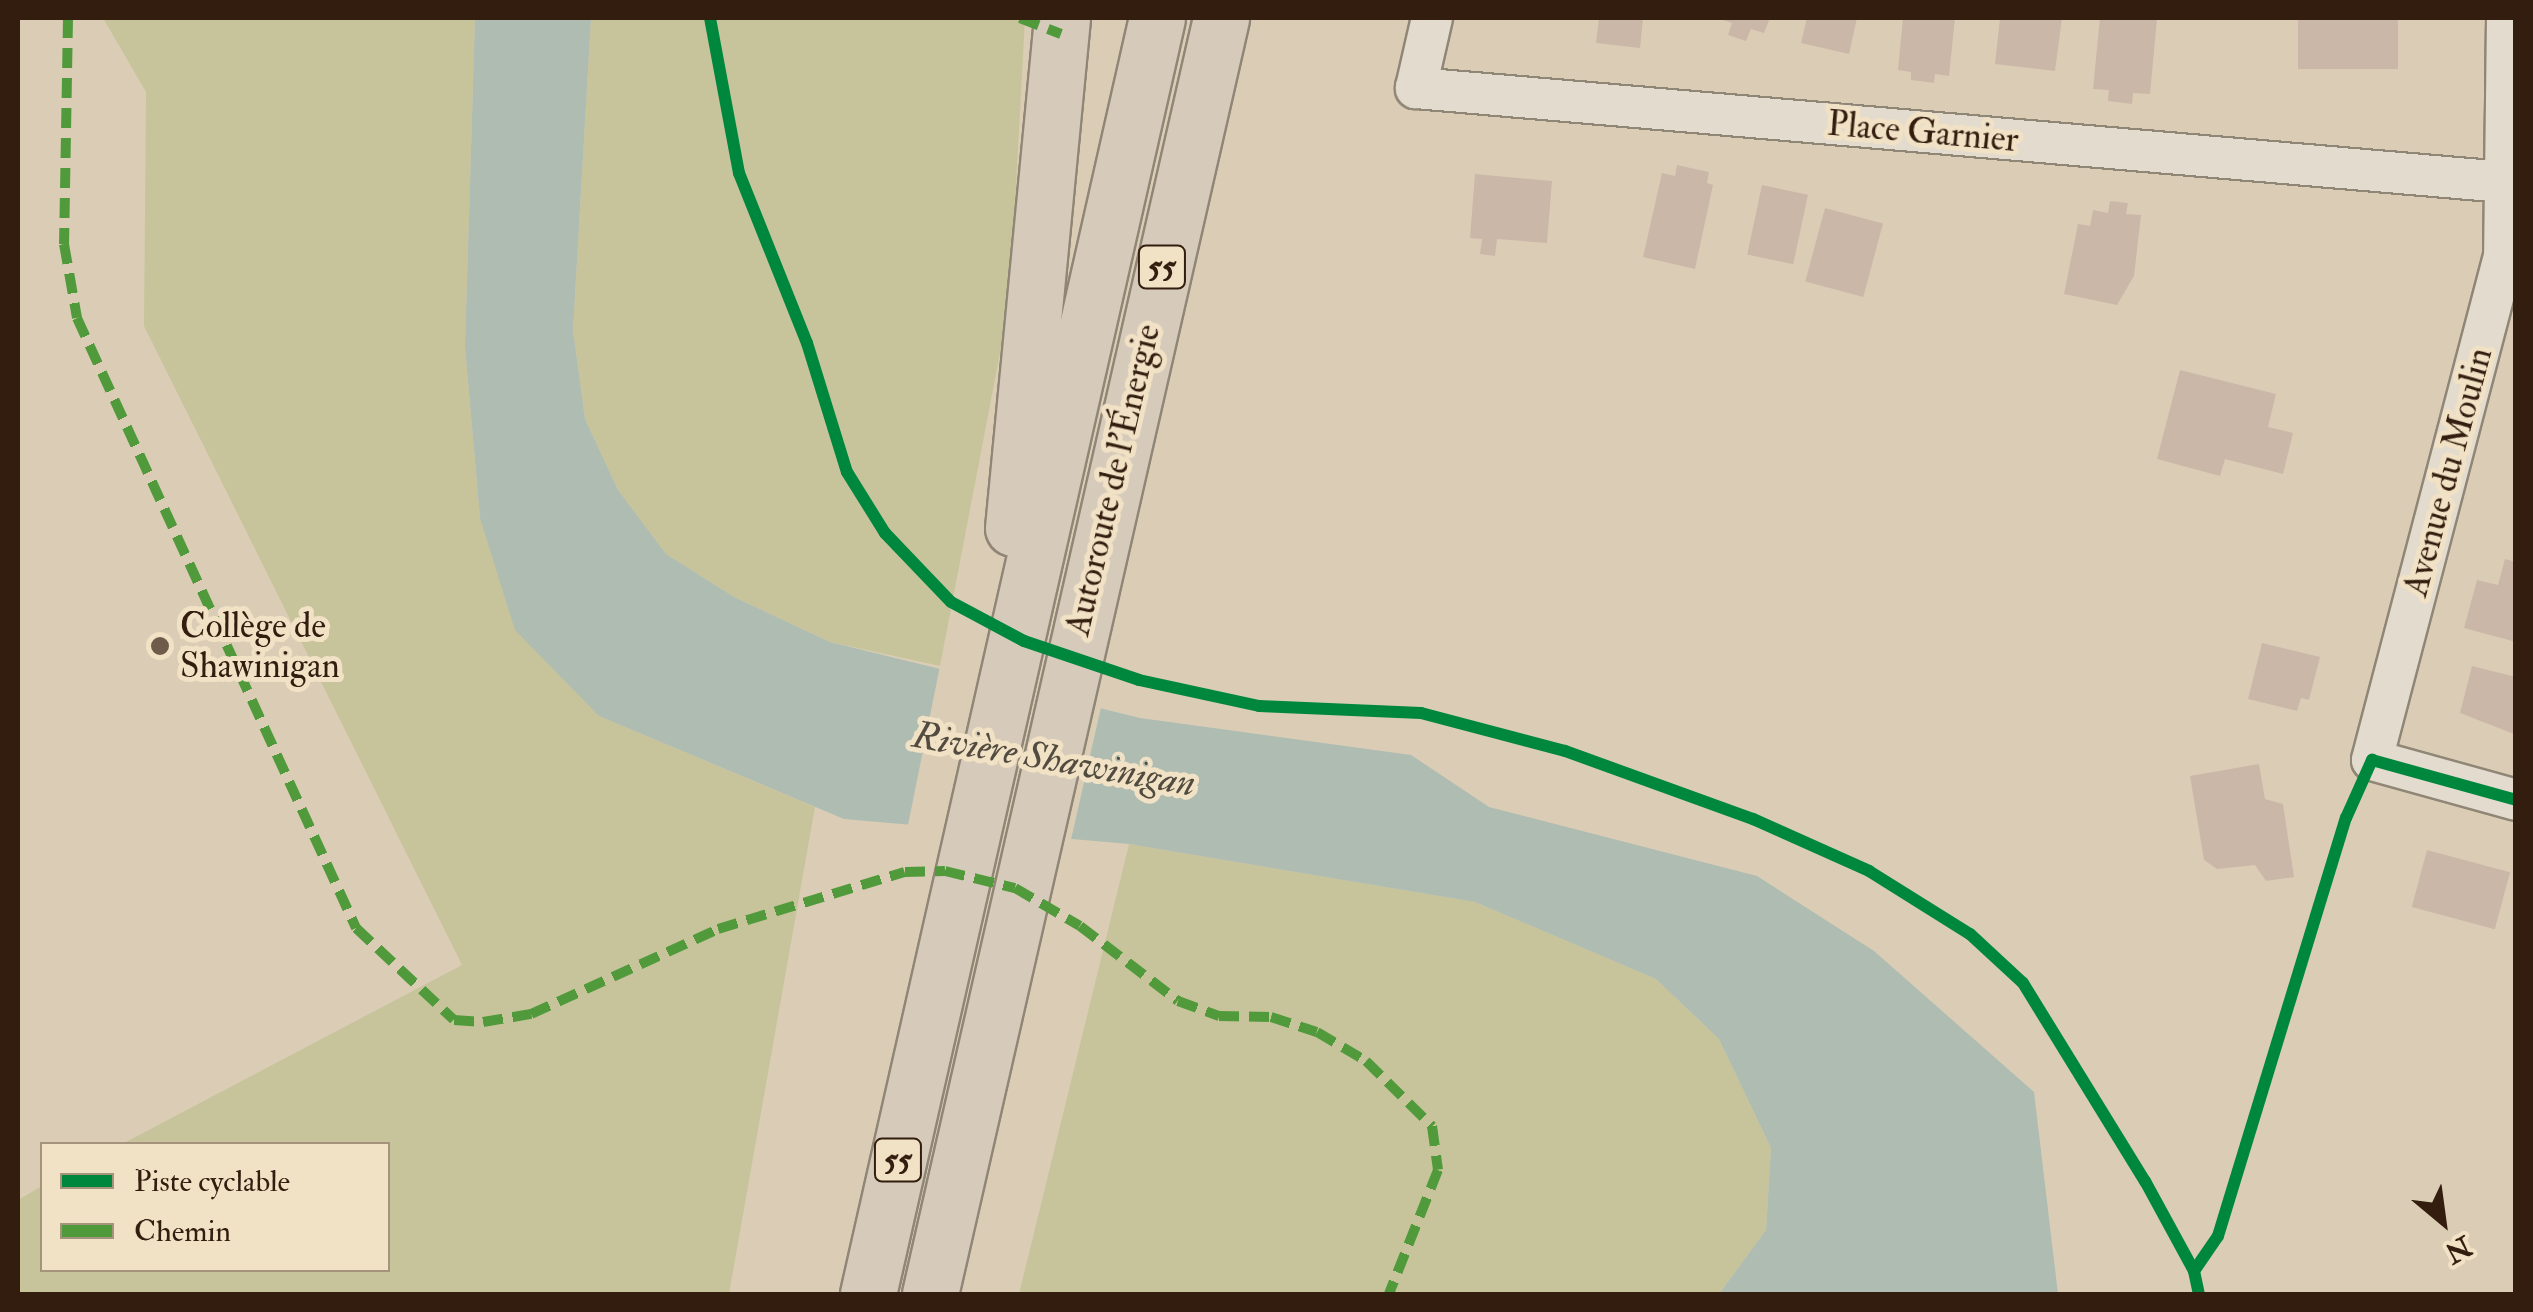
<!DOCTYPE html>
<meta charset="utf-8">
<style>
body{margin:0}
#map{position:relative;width:2533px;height:1312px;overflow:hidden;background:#dbcdb5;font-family:"IM FELL Double Pica",serif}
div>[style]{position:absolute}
.green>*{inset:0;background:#c7c49c}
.water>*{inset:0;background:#aebcb1}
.pier>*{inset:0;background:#dbcdb5}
.building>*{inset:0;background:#cab7a8;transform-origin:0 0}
.roads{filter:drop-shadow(2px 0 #908676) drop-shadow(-2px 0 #908676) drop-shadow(0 2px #908676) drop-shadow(0 -2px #908676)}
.street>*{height:40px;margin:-20px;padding:0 20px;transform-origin:20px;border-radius:20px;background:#e2dbce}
.highway>*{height:55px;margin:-27.5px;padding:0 27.5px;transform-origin:27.5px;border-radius:27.5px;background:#d6cbba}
.quiet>*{height:10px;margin-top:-5px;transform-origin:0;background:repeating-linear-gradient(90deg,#519a3c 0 20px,transparent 0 30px)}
.cycleway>*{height:12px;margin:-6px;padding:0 6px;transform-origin:6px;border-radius:6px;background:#00873e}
.dots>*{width:28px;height:28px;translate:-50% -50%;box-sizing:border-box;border:5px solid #f1e1c5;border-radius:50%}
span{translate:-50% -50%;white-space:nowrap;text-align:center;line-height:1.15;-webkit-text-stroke:10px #f1e1c5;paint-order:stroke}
.shield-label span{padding:2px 8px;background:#f1e1c5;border:2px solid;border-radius:8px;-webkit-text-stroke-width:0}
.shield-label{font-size:32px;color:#331d0f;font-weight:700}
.street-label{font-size:35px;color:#331d0f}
.poi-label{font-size:35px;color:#331d0f}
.left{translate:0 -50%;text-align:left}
.water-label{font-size:38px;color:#524b3f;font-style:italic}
.frame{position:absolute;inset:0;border:20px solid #331d0f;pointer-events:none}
.legend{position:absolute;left:40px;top:1142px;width:350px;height:130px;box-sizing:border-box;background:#f1e1c5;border:2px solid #a5937c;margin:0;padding:12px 18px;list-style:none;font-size:30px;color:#331d0f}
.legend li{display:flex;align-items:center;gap:20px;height:50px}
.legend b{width:50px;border:2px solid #a5937c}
.north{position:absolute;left:2393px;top:1172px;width:100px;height:100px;-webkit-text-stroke:8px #f1e1c5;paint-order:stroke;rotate:151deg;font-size:28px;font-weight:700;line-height:40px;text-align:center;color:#331d0f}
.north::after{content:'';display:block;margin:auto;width:35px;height:45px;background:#331d0f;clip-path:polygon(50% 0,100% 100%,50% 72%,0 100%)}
</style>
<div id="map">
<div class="green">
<i style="clip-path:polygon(103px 18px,475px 18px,465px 347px,480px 518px,599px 716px,815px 807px,729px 1294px,18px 1294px,18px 1200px,42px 1186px,42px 1270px,388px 1270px,388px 1144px,122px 1144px,462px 965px,144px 326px,146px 92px)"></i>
<i style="clip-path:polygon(591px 18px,1025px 18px,1010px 301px,940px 666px,830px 642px,734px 597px,666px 554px,618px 490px,585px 419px,573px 330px)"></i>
<i style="clip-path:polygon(1129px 844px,1475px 902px,1656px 979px,1719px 1039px,1771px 1148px,1766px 1230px,1719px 1294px,1019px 1294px)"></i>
</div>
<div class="water">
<i style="clip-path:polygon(475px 18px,591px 18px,573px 330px,585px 419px,618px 490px,666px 554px,734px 597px,830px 642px,1140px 718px,1411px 755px,1489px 807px,1757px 876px,1874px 951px,2034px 1092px,2058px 1294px,1719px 1294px,1766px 1230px,1771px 1148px,1719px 1039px,1656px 979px,1475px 902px,1129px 844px,844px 819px,599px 716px,515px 630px,480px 518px,465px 347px)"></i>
</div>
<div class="pier">
<i style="clip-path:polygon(941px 661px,1102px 703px,1070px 844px,907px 830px)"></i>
</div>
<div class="building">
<i style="clip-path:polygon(1599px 18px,1643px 18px,1640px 48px,1596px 43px)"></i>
<i style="clip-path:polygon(1717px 18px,1770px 18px,1764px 33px,1751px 29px,1746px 41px,1728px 35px,1732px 23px)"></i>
<i style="clip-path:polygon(1807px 18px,1857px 18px,1849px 54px,1801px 43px)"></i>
<i style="clip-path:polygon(1903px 18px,1955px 18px,1949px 76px,1935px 74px,1934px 83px,1911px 80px,1911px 72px,1898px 70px)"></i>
<i style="clip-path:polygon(2000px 18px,2062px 18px,2055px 71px,1995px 64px)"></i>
<i style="clip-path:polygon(2100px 18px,2157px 19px,2150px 94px,2133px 93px,2132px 104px,2108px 101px,2109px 90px,2093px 89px)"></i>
<i style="left:2298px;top:18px;width:100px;height:51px"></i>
<i style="clip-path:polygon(1677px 165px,1709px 172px,1707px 183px,1713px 185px,1695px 269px,1643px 257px,1662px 173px,1675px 176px)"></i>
<i style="clip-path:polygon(1475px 174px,1552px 181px,1547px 243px,1497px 239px,1495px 256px,1480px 254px,1482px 239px,1470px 238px)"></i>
<i style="left:1762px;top:185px;width:47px;height:71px;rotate:12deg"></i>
<i style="clip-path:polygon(2110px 201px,2128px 203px,2126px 214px,2141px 215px,2134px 276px,2117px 305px,2064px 294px,2078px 224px,2090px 226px,2093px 210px,2108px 213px)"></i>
<i style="left:1825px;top:208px;width:60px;height:76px;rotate:15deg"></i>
<i style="clip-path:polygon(2180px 370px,2276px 394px,2268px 427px,2293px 433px,2283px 474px,2225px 459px,2220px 476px,2157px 459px)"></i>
<i style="clip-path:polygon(2505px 559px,2516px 562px,2516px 642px,2464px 628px,2477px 580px,2498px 585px)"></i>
<i style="clip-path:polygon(2262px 643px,2320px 657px,2309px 700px,2301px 698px,2297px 711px,2248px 699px)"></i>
<i style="clip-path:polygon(2472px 666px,2516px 677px,2514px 734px,2460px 713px)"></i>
<i style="clip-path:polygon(2259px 764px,2265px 799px,2283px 804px,2294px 877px,2266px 881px,2255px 865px,2217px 869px,2204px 860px,2190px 776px)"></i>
<i style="left:2427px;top:850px;width:86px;height:59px;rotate:15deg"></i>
</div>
<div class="roads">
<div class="street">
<i style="left:1432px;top:18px;width:72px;rotate:102.9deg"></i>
<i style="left:1416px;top:88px;width:1104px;rotate:4.94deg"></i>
<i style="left:2507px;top:18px;width:238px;rotate:90.7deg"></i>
<i style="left:2504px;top:256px;width:521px;rotate:104.68deg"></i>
<i style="left:2372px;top:760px;width:149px;rotate:15.5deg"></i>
</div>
<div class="highway">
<i style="left:1013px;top:528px;width:512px;rotate:-84.51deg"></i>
<i style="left:868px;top:1294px;width:1308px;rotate:-77.24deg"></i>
<i style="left:930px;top:1294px;width:1309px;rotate:-77.15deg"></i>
</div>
</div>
<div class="quiet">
<i style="left:68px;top:18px;width:226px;rotate:91deg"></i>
<i style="left:64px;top:244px;width:75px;rotate:80deg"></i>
<i style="left:77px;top:318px;width:671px;rotate:65.42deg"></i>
<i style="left:356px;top:928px;width:134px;rotate:43.2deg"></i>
<i style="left:454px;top:1020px;width:29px;rotate:4deg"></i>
<i style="left:483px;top:1022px;width:49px;rotate:-9.5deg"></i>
<i style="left:531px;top:1014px;width:205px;rotate:-24.4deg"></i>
<i style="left:718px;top:929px;width:195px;rotate:-17deg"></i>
<i style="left:905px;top:872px;width:40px;rotate:-1.4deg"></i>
<i style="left:945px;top:871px;width:72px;rotate:13.7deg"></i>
<i style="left:1015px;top:888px;width:75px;rotate:30.3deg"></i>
<i style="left:1080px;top:926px;width:123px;rotate:37.4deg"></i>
<i style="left:1178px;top:1001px;width:44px;rotate:20.1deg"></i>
<i style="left:1219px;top:1016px;width:52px;rotate:1.1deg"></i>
<i style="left:1271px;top:1017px;width:48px;rotate:18.1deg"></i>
<i style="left:1317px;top:1032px;width:57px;rotate:30.6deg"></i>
<i style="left:1366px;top:1061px;width:93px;rotate:44.6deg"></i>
<i style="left:1432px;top:1126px;width:44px;rotate:82.2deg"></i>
<i style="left:1438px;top:1170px;width:133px;rotate:111.6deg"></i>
<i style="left:1020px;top:18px;width:44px;rotate:21.3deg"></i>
</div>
<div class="cycleway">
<i style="left:710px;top:18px;width:158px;rotate:79.4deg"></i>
<i style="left:739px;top:173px;width:183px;rotate:68.2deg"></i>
<i style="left:807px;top:343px;width:135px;rotate:72.8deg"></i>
<i style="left:847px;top:472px;width:72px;rotate:58.1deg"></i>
<i style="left:885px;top:533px;width:95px;rotate:46.3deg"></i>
<i style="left:951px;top:602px;width:83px;rotate:28.1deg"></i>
<i style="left:1024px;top:641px;width:121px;rotate:18.7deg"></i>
<i style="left:1139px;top:680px;width:123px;rotate:12.2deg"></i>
<i style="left:1259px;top:706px;width:162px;rotate:2.5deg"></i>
<i style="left:1421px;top:713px;width:149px;rotate:14.8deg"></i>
<i style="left:1565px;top:751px;width:200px;rotate:19.9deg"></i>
<i style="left:1753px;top:819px;width:127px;rotate:24.1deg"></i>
<i style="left:1869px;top:871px;width:119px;rotate:32deg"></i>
<i style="left:1970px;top:934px;width:72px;rotate:42.8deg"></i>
<i style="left:2023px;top:983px;width:233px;rotate:58.4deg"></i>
<i style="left:2145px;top:1181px;width:102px;rotate:61.4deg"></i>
<i style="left:2194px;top:1271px;width:24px;rotate:78deg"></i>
<i style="left:2194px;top:1271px;width:42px;rotate:-55.6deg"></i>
<i style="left:2218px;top:1236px;width:437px;rotate:-73deg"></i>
<i style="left:2346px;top:818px;width:64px;rotate:-65.9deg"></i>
<i style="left:2372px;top:760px;width:149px;rotate:15.5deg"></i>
</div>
<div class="dots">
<i style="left:160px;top:646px;background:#6e5b49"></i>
</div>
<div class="shield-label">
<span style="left:1162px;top:267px">55</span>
<span style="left:898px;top:1160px">55</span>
</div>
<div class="street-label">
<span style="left:1923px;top:132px;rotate:5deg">Place Garnier</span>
<span style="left:2448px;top:472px;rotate:-75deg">Avenue du Moulin</span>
<span style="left:1113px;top:480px;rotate:-77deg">Autoroute de l'Énergie</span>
</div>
<div class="poi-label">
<span class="left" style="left:180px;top:646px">Collège de<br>Shawinigan</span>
</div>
<div class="water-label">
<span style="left:1054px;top:760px;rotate:10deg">Rivière Shawinigan</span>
</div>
<div class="frame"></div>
<ul class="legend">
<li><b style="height:12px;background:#00873e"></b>Piste cyclable</li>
<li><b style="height:12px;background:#519a3c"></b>Chemin</li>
</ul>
<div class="north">N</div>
</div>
